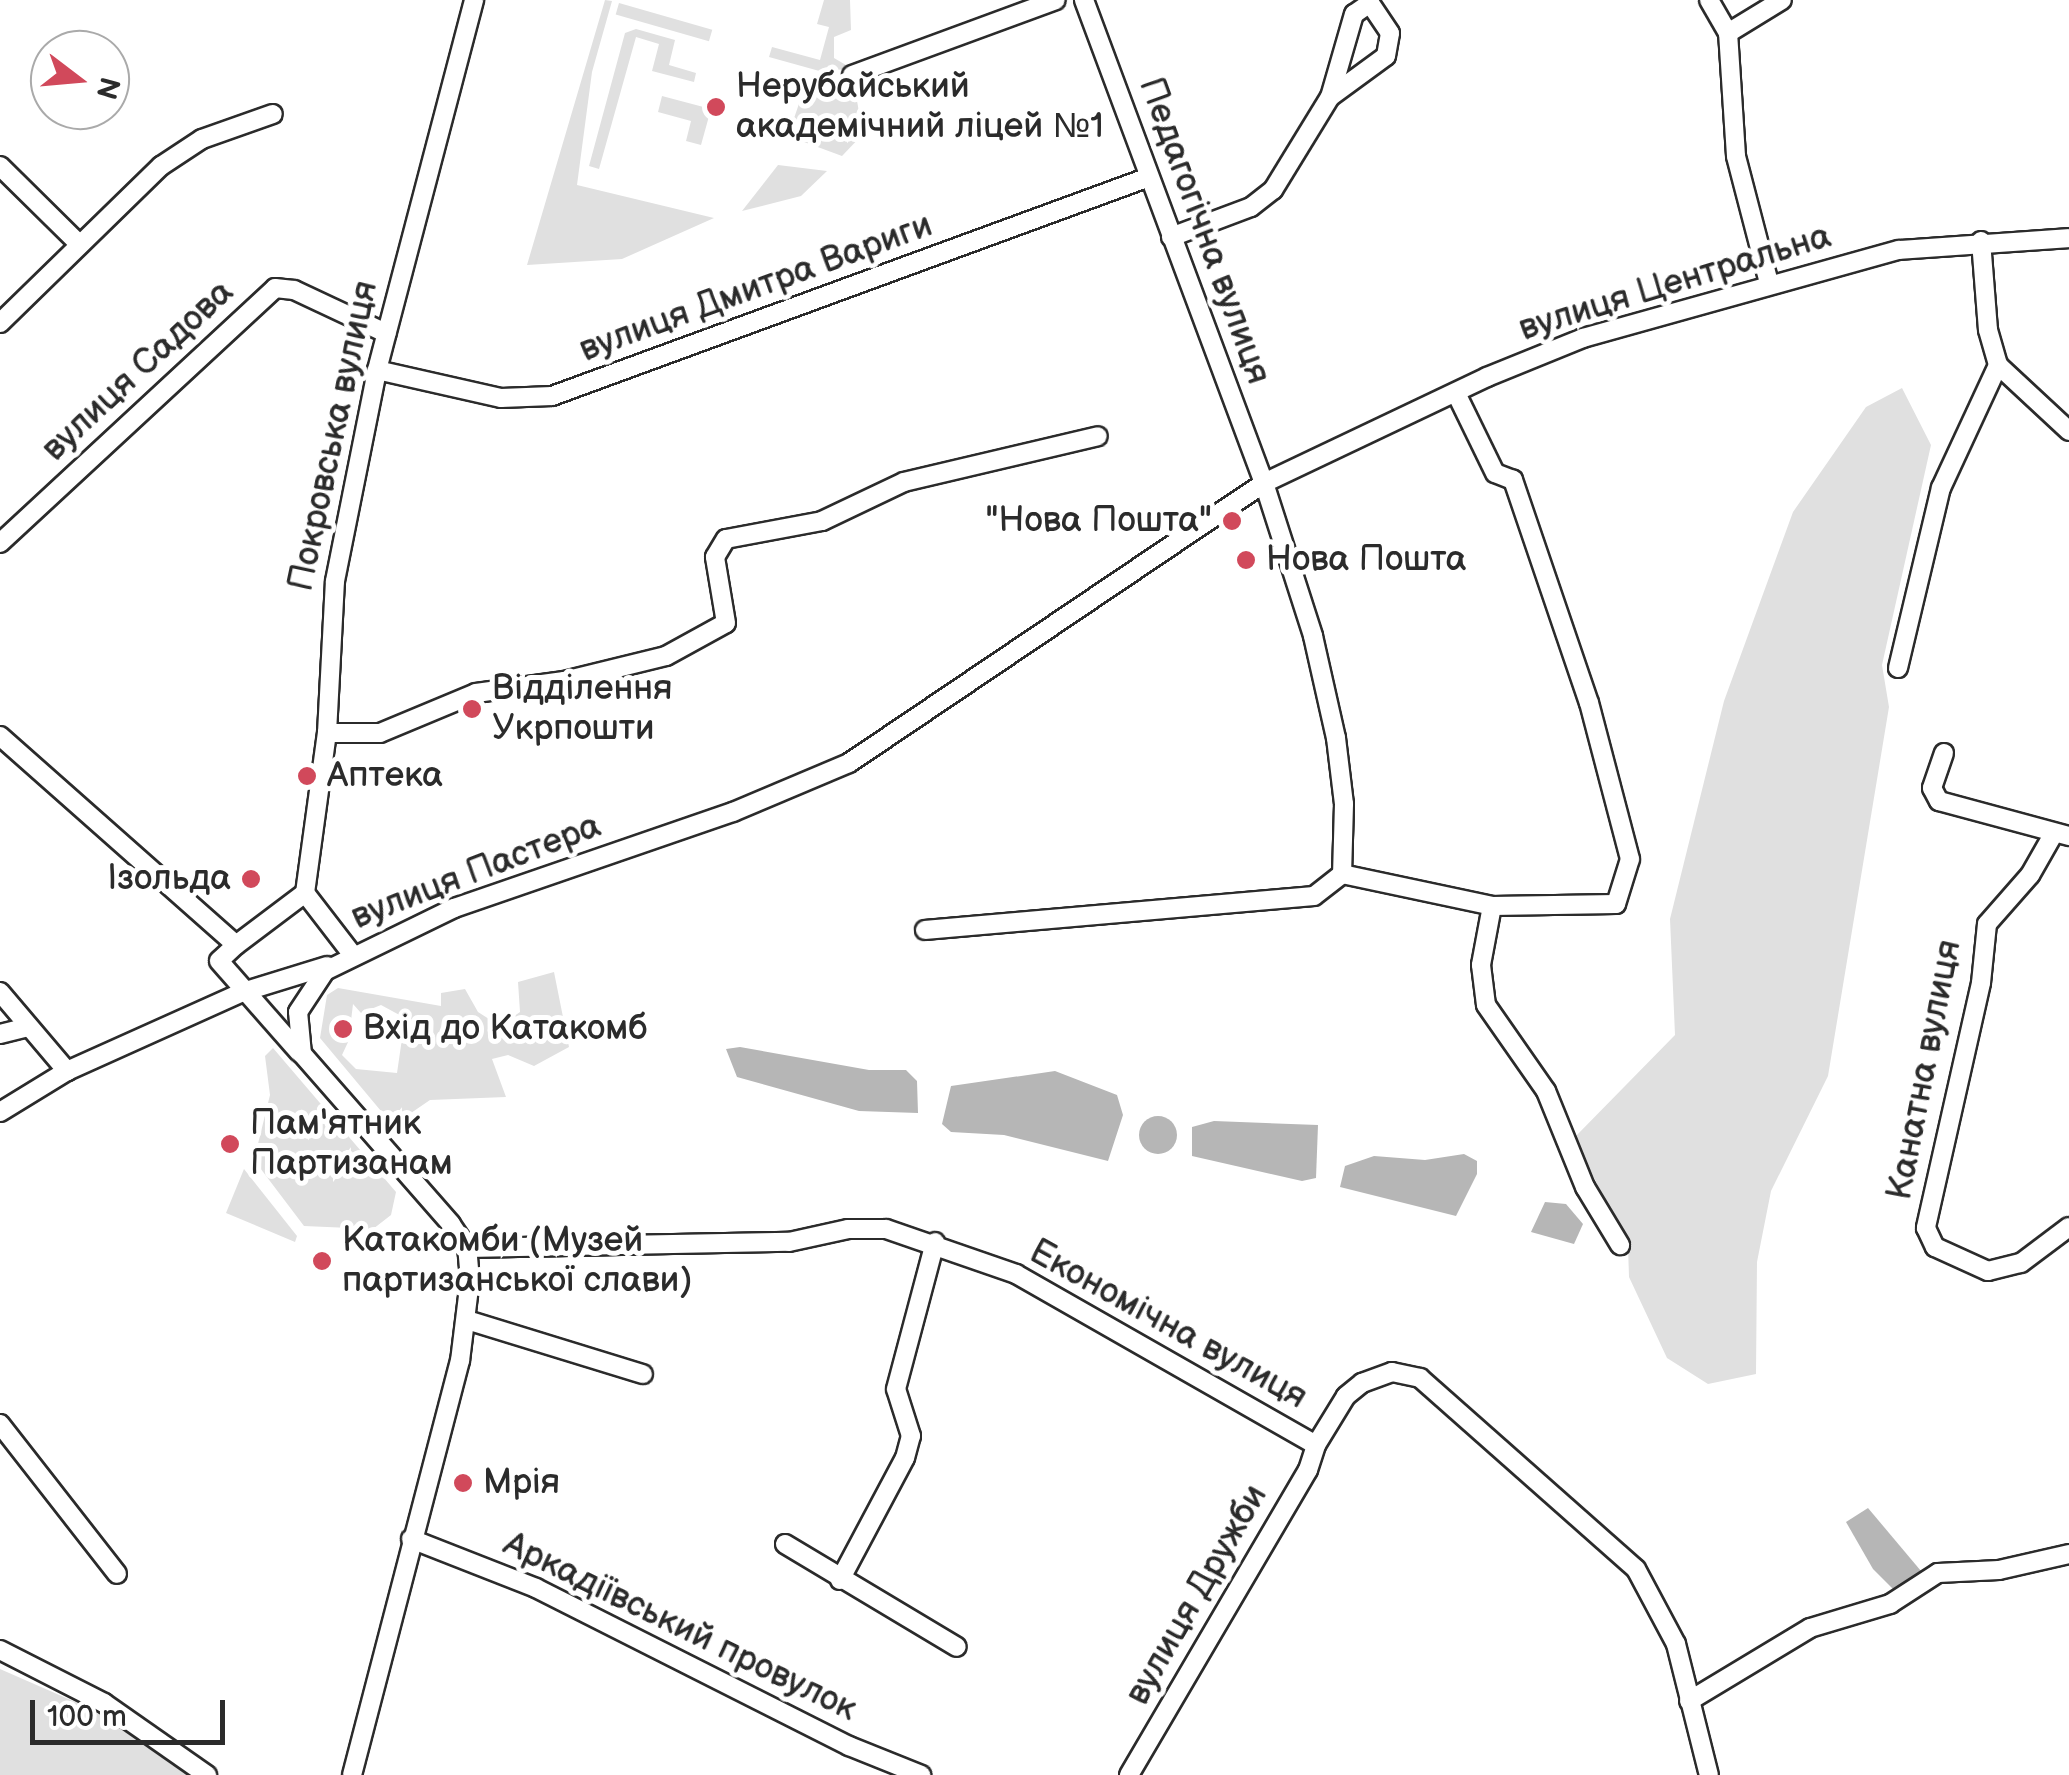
<!DOCTYPE html>
<meta charset="utf-8">
<style>
body{margin:0}
#map{position:relative;width:2069px;height:1775px;overflow:hidden;background:#fff;font-family:"Balsamiq Sans",sans-serif}
div>[style]{position:absolute}
.green>*{inset:0;background:#e0e0e0;transform-origin:0 0}
.water>*{inset:0;background:#b6b6b6}
.round{border-radius:50%}
.roads{filter:drop-shadow(2px 0 #2b2b2b) drop-shadow(-2px 0 #2b2b2b) drop-shadow(0 2px #2b2b2b) drop-shadow(0 -2px #2b2b2b)}
.minor>*{height:18px;margin:-9px;padding:0 9px;transform-origin:9px;border-radius:9px;background:#fff}
.dots>*{width:28px;height:28px;translate:-50% -50%;box-sizing:border-box;border:5px solid #fff;border-radius:50%}
span{translate:-50% -50%;white-space:nowrap;text-align:center;line-height:1.15;-webkit-text-stroke:10px #fff;paint-order:stroke}
.poi-label{font-size:35px;color:#2b2b2b}
.left{translate:0 -50%;text-align:left}
.right{translate:-100% -50%;text-align:right}
.street-label{font-size:35px;color:#2b2b2b}
.north{position:absolute;left:30px;top:30px;width:100px;height:100px;box-sizing:border-box;background:#fff;border:2px solid #aaa;border-radius:50%;rotate:106deg;font-size:28px;font-weight:700;line-height:40px;text-align:center;color:#2b2b2b}
.north::after{content:'';display:block;margin:auto;width:35px;height:45px;background:#d1495b;clip-path:polygon(50% 0,100% 100%,50% 72%,0 100%)}
.scale{position:absolute;left:30px;top:1700px;width:195px;height:45px;box-sizing:border-box;border:5px solid #2b2b2b;border-top:0;padding-left:12px;font-size:30px;line-height:35px;white-space:nowrap;color:#2b2b2b;-webkit-text-stroke:8px #fff;paint-order:stroke}
</style>
<div id="map">
<div class="green">
<i style="clip-path:polygon(605px 0,612px 1px,592px 72px,577px 185px,714px 218px,622px 259px,527px 265px)"></i>
<i style="clip-path:polygon(824px 0,850px 0,851px 30px,834px 37px,834px 58px,851px 68px,823px 72px,769px 57px,772px 47px,820px 60px,829px 27px,817px 24px)"></i>
<i style="left:619px;top:3px;width:97px;height:12px;rotate:16deg"></i>
<i style="clip-path:polygon(636px 29px,675px 40px,669px 65px,696px 73px,694px 82px,652px 71px,659px 44px,636px 37px,599px 169px,589px 166px,625px 33px)"></i>
<i style="clip-path:polygon(853px 79px,863px 134px,842px 156px,788px 136px,804px 89px)"></i>
<i style="clip-path:polygon(662px 96px,711px 109px,701px 145px,686px 141px,691px 121px,658px 112px)"></i>
<i style="clip-path:polygon(778px 165px,827px 171px,801px 196px,742px 211px)"></i>
<i style="clip-path:polygon(1902px 388px,1931px 445px,1882px 665px,1889px 707px,1828px 1076px,1771px 1191px,1757px 1262px,1756px 1374px,1708px 1384px,1667px 1358px,1629px 1277px,1628px 1246px,1574px 1138px,1675px 1035px,1670px 919px,1724px 701px,1793px 512px,1866px 407px)"></i>
<i style="clip-path:polygon(evenodd,554px 972px,569px 1047px,534px 1066px,508px 1055px,492px 1059px,506px 1097px,430px 1100px,411px 1113px,401px 1135px,320px 1038px,327px 995px,338px 988px,441px 1006px,441px 993px,465px 989px,478px 1012px,500px 1026px,520px 1012px,518px 982px,554px 972px,353px 1004px,361px 1013px,381px 1005px,405px 1018px,397px 1073px,356px 1069px,342px 1055px,349px 1040px,342px 1037px,343px 1020px,351px 1021px,353px 1004px)"></i>
<i style="clip-path:polygon(273px 1048px,396px 1192px,391px 1215px,373px 1229px,304px 1226px,254px 1160px,270px 1095px,265px 1056px)"></i>
<i style="clip-path:polygon(244px 1169px,297px 1236px,295px 1242px,226px 1213px)"></i>
<i style="clip-path:polygon(0 1669px,98px 1712px,197px 1775px,0 1775px)"></i>
</div>
<div class="water">
<i style="clip-path:polygon(740px 1047px,869px 1070px,906px 1070px,917px 1081px,918px 1113px,859px 1111px,737px 1077px,726px 1049px)"></i>
<i style="clip-path:polygon(1055px 1071px,1117px 1095px,1123px 1115px,1108px 1161px,1004px 1135px,951px 1132px,942px 1124px,951px 1086px)"></i>
<i class="round" style="left:1139px;top:1116px;width:38px;height:38px"></i>
<i style="clip-path:polygon(1214px 1121px,1318px 1125px,1316px 1178px,1302px 1181px,1192px 1156px,1192px 1127px)"></i>
<i style="clip-path:polygon(1464px 1154px,1477px 1161px,1477px 1174px,1456px 1216px,1340px 1187px,1345px 1166px,1374px 1156px,1425px 1160px)"></i>
<i style="clip-path:polygon(1545px 1202px,1566px 1204px,1583px 1224px,1574px 1244px,1531px 1232px)"></i>
<i style="clip-path:polygon(1868px 1508px,1921px 1571px,1894px 1590px,1873px 1569px,1846px 1522px)"></i>
</div>
<div class="roads">
<div class="minor">
<i style="left:1084px;top:0;width:515px;rotate:69.56deg"></i>
<i style="left:1264px;top:483px;width:161px;rotate:72.2deg"></i>
<i style="left:1313px;top:636px;width:105px;rotate:77.3deg"></i>
<i style="left:1336px;top:738px;width:66px;rotate:83.1deg"></i>
<i style="left:1344px;top:804px;width:70px;rotate:91.6deg"></i>
<i style="left:1709px;top:0;width:38px;rotate:60deg"></i>
<i style="left:852px;top:75px;width:217px;rotate:-20.2deg"></i>
<i style="left:0;top:166px;width:112px;rotate:44.6deg"></i>
<i style="left:1171px;top:237px;width:85px;rotate:-20.6deg"></i>
<i style="left:1251px;top:207px;width:28px;rotate:-38deg"></i>
<i style="left:1273px;top:190px;width:109px;rotate:-58.5deg"></i>
<i style="left:1330px;top:97px;width:69px;rotate:-36.2deg"></i>
<i style="left:1386px;top:56px;width:23px;rotate:-80deg"></i>
<i style="left:1390px;top:33px;width:36px;rotate:-124deg"></i>
<i style="left:1370px;top:3px;width:19px;rotate:145deg"></i>
<i style="left:1354px;top:14px;width:86px;rotate:106.1deg"></i>
<i style="left:1981px;top:241px;width:89px;rotate:85.5deg"></i>
<i style="left:1988px;top:330px;width:36px;rotate:74deg"></i>
<i style="left:1998px;top:365px;width:97px;rotate:42.9deg"></i>
<i style="left:1769px;top:283px;width:131px;rotate:-104.6deg"></i>
<i style="left:1736px;top:156px;width:123px;rotate:-93.7deg"></i>
<i style="left:1728px;top:33px;width:63px;rotate:-31.4deg"></i>
<i style="left:0;top:323px;width:225px;rotate:-44.3deg"></i>
<i style="left:161px;top:166px;width:49px;rotate:-33.4deg"></i>
<i style="left:202px;top:139px;width:75px;rotate:-19.4deg"></i>
<i style="left:377px;top:370px;width:127px;rotate:12.7deg"></i>
<i style="left:501px;top:398px;width:51px;rotate:-2.2deg"></i>
<i style="left:552px;top:396px;width:636px;rotate:-20.14deg"></i>
<i style="left:0;top:543px;width:375px;rotate:-42.8deg"></i>
<i style="left:275px;top:288px;width:19px;rotate:6deg"></i>
<i style="left:294px;top:290px;width:102px;rotate:25.1deg"></i>
<i style="left:1898px;top:668px;width:185px;rotate:-76.6deg"></i>
<i style="left:1941px;top:488px;width:136px;rotate:-65.1deg"></i>
<i style="left:327px;top:733px;width:53px"></i>
<i style="left:380px;top:733px;width:104px;rotate:-22.6deg"></i>
<i style="left:476px;top:693px;width:89px;rotate:-7.8deg"></i>
<i style="left:564px;top:681px;width:105px;rotate:-13.8deg"></i>
<i style="left:666px;top:656px;width:68px;rotate:-28.8deg"></i>
<i style="left:726px;top:623px;width:67px;rotate:-99.5deg"></i>
<i style="left:715px;top:557px;width:21px;rotate:-59deg"></i>
<i style="left:726px;top:539px;width:98px;rotate:-10.6deg"></i>
<i style="left:822px;top:521px;width:91px;rotate:-25.4deg"></i>
<i style="left:904px;top:482px;width:199px;rotate:-13.3deg"></i>
<i style="left:0;top:736px;width:315px;rotate:41.5deg"></i>
<i style="left:236px;top:945px;width:23px;rotate:137deg"></i>
<i style="left:219px;top:961px;width:121px;rotate:48.7deg"></i>
<i style="left:1944px;top:753px;width:37px;rotate:109deg"></i>
<i style="left:1932px;top:788px;width:15px;rotate:62deg"></i>
<i style="left:1939px;top:801px;width:135px;rotate:15.1deg"></i>
<i style="left:2054px;top:833px;width:48px;rotate:119.7deg"></i>
<i style="left:2030px;top:875px;width:65px;rotate:131.3deg"></i>
<i style="left:1987px;top:924px;width:59px;rotate:95.8deg"></i>
<i style="left:1981px;top:983px;width:251px;rotate:102.7deg"></i>
<i style="left:1926px;top:1228px;width:21px;rotate:65deg"></i>
<i style="left:1935px;top:1247px;width:58px;rotate:24.4deg"></i>
<i style="left:1988px;top:1271px;width:34px;rotate:-14deg"></i>
<i style="left:2021px;top:1263px;width:60px;rotate:-36.9deg"></i>
<i style="left:305px;top:893px;width:162px;rotate:-82.2deg"></i>
<i style="left:327px;top:733px;width:152px;rotate:-87deg"></i>
<i style="left:335px;top:581px;width:215px;rotate:-78.7deg"></i>
<i style="left:377px;top:370px;width:383px;rotate:-75.3deg"></i>
<i style="left:1492px;top:906px;width:60px;rotate:100.6deg"></i>
<i style="left:1481px;top:965px;width:40px;rotate:82.9deg"></i>
<i style="left:1486px;top:1005px;width:105px;rotate:55.1deg"></i>
<i style="left:1546px;top:1091px;width:104px;rotate:67.9deg"></i>
<i style="left:1585px;top:1187px;width:68px;rotate:58.9deg"></i>
<i style="left:925px;top:930px;width:390px;rotate:-5deg"></i>
<i style="left:1314px;top:896px;width:36px;rotate:-38deg"></i>
<i style="left:1342px;top:874px;width:153px;rotate:12deg"></i>
<i style="left:1492px;top:906px;width:124px;rotate:-0.9deg"></i>
<i style="left:1616px;top:904px;width:47px;rotate:-72.7deg"></i>
<i style="left:1630px;top:859px;width:161px;rotate:-104.7deg"></i>
<i style="left:1589px;top:703px;width:236px;rotate:-108.8deg"></i>
<i style="left:1513px;top:480px;width:19px;rotate:-159deg"></i>
<i style="left:1495px;top:473px;width:89px;rotate:-116deg"></i>
<i style="left:236px;top:945px;width:86px;rotate:-37deg"></i>
<i style="left:305px;top:893px;width:77px;rotate:52.4deg"></i>
<i style="left:0;top:992px;width:104px;rotate:49.7deg"></i>
<i style="left:0;top:1034px;width:29px;rotate:-14deg"></i>
<i style="left:0;top:1112px;width:79px;rotate:-31.5deg"></i>
<i style="left:67px;top:1071px;width:193px;rotate:-24.2deg"></i>
<i style="left:243px;top:992px;width:88px;rotate:-17.2deg"></i>
<i style="left:467px;top:1248px;width:322px;rotate:-1.1deg"></i>
<i style="left:789px;top:1242px;width:60px;rotate:-12.4deg"></i>
<i style="left:848px;top:1229px;width:38px"></i>
<i style="left:886px;top:1229px;width:138px;rotate:19.1deg"></i>
<i style="left:1016px;top:1274px;width:345px;rotate:29.7deg"></i>
<i style="left:1316px;top:1445px;width:57px;rotate:-58.5deg"></i>
<i style="left:1346px;top:1396px;width:21px;rotate:-39deg"></i>
<i style="left:1362px;top:1383px;width:32px;rotate:-20deg"></i>
<i style="left:1392px;top:1372px;width:29px;rotate:12deg"></i>
<i style="left:1420px;top:1378px;width:288px;rotate:41.5deg"></i>
<i style="left:1636px;top:1569px;width:85px;rotate:61.9deg"></i>
<i style="left:1676px;top:1644px;width:135px;rotate:75.9deg"></i>
<i style="left:467px;top:1320px;width:184px;rotate:17.1deg"></i>
<i style="left:0;top:1424px;width:190px;rotate:52deg"></i>
<i style="left:411px;top:1539px;width:134px;rotate:21.4deg"></i>
<i style="left:536px;top:1588px;width:351px;rotate:26.8deg"></i>
<i style="left:849px;top:1746px;width:78px;rotate:21.9deg"></i>
<i style="left:785px;top:1544px;width:200px;rotate:30.9deg"></i>
<i style="left:840px;top:1580px;width:138px;rotate:-62deg"></i>
<i style="left:905px;top:1458px;width:23px;rotate:-75deg"></i>
<i style="left:911px;top:1436px;width:49px;rotate:-107.7deg"></i>
<i style="left:896px;top:1389px;width:152px;rotate:-75.1deg"></i>
<i style="left:0;top:1650px;width:117px;rotate:27deg"></i>
<i style="left:104px;top:1703px;width:126px;rotate:35deg"></i>
<i style="left:1689px;top:1701px;width:141px;rotate:-31.1deg"></i>
<i style="left:1810px;top:1628px;width:84px;rotate:-16.7deg"></i>
<i style="left:1890px;top:1604px;width:57px;rotate:-32.9deg"></i>
<i style="left:1938px;top:1573px;width:61px;rotate:-2.8deg"></i>
<i style="left:1999px;top:1570px;width:72px;rotate:-12.9deg"></i>
<i style="left:352px;top:1775px;width:428px;rotate:-75.4deg"></i>
<i style="left:460px;top:1361px;width:82px;rotate:-83deg"></i>
<i style="left:470px;top:1280px;width:32px;rotate:-95deg"></i>
<i style="left:467px;top:1248px;width:29px;rotate:-124deg"></i>
<i style="left:451px;top:1224px;width:226px;rotate:-131.2deg"></i>
<i style="left:302px;top:1054px;width:42px;rotate:-95.4deg"></i>
<i style="left:298px;top:1012px;width:49px;rotate:-56.6deg"></i>
<i style="left:325px;top:971px;width:144px;rotate:-26deg"></i>
<i style="left:454px;top:908px;width:295px;rotate:-19deg"></i>
<i style="left:733px;top:812px;width:126px;rotate:-22.9deg"></i>
<i style="left:849px;top:763px;width:501px;rotate:-34.01deg"></i>
<i style="left:1264px;top:483px;width:247px;rotate:-25.4deg"></i>
<i style="left:1487px;top:377px;width:104px;rotate:-22.1deg"></i>
<i style="left:1583px;top:338px;width:328px;rotate:-15.6deg"></i>
<i style="left:1899px;top:250px;width:170px;rotate:-4deg"></i>
<i style="left:1129px;top:1775px;width:354px;rotate:-59.6deg"></i>
<i style="left:1308px;top:1470px;width:26px;rotate:-72deg"></i>
</div>
</div>
<div class="dots">
<i style="left:716px;top:107px;background:#d1495b"></i>
<i style="left:1232px;top:521px;background:#d1495b"></i>
<i style="left:1246px;top:560px;background:#d1495b"></i>
<i style="left:472px;top:709px;background:#d1495b"></i>
<i style="left:307px;top:776px;background:#d1495b"></i>
<i style="left:251px;top:879px;background:#d1495b"></i>
<i style="left:343px;top:1029px;background:#d1495b"></i>
<i style="left:230px;top:1144px;background:#d1495b"></i>
<i style="left:322px;top:1261px;background:#d1495b"></i>
<i style="left:463px;top:1483px;background:#d1495b"></i>
</div>
<div class="poi-label">
<span class="left" style="left:736px;top:107px">Нерубайський<br>академічний ліцей №1</span>
<span class="right" style="left:1212px;top:521px">"Нова Пошта"</span>
<span class="left" style="left:1266px;top:560px">Нова Пошта</span>
<span class="left" style="left:492px;top:709px">Відділення<br>Укрпошти</span>
<span class="left" style="left:327px;top:776px">Аптека</span>
<span class="right" style="left:231px;top:879px">Ізольда</span>
<span class="left" style="left:363px;top:1029px">Вхід до Катакомб</span>
<span class="left" style="left:250px;top:1144px">Пам'ятник<br>Партизанам</span>
<span class="left" style="left:342px;top:1261px">Катакомби (Музей<br>партизанської слави)</span>
<span class="left" style="left:483px;top:1483px">Мрія</span>
</div>
<div class="street-label">
<span style="left:1204px;top:231px;rotate:70deg">Педагогічна вулиця</span>
<span style="left:1675px;top:283px;rotate:-17deg">вулиця Центральна</span>
<span style="left:756px;top:288px;rotate:-20deg">вулиця Дмитра Вариги</span>
<span style="left:138px;top:371px;rotate:-43deg">вулиця Садова</span>
<span style="left:334px;top:436px;rotate:-78deg">Покровська вулиця</span>
<span style="left:476px;top:872px;rotate:-21deg">вулиця Пастера</span>
<span style="left:1925px;top:1070px;rotate:-79deg">Канатна вулиця</span>
<span style="left:1168px;top:1325px;rotate:29deg">Економічна вулиця</span>
<span style="left:1197px;top:1595px;rotate:-60deg">вулиця Дружби</span>
<span style="left:680px;top:1627px;rotate:26deg">Аркадіївський провулок</span>
</div>
<div class="north">N</div>
<div class="scale">100 m</div>
</div>
